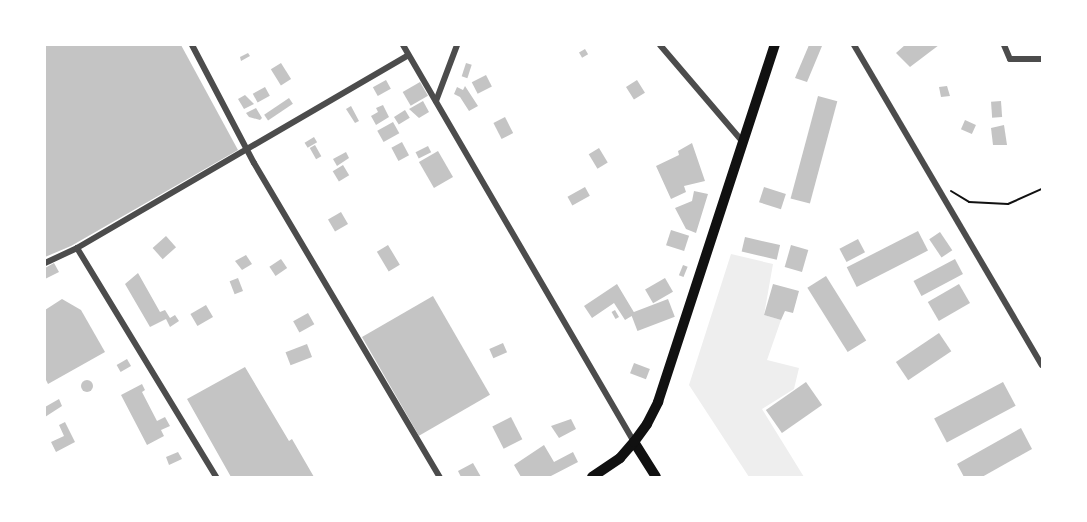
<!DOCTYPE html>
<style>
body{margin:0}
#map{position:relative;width:1087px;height:522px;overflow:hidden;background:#fff;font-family:"IBM Plex Sans",sans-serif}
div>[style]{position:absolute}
.green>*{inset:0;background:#eee}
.building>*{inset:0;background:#c4c4c4;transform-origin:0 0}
.round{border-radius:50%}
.path>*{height:2px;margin:-1px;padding:0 1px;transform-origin:1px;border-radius:1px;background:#111}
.minor>*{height:6px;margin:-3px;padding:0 3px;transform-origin:3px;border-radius:3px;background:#4c4c4c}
.trunk>*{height:10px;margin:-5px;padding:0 5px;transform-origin:5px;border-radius:5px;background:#111}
span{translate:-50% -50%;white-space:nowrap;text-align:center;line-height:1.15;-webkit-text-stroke:6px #fff;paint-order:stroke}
.frame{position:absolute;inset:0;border:46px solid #fff;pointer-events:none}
</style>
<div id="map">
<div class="green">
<i style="clip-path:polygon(731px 254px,773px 264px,764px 315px,781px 320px,767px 360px,799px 368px,794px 389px,762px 409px,804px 477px,749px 477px,689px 385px)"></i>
</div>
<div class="building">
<i style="clip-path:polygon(45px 45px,181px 45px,238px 150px,71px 246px,45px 257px)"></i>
<i style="clip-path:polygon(809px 45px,822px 46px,807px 82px,795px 78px)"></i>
<i style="clip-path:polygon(905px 45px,939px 45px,910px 67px,896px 53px)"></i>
<i style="left:585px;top:49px;width:6px;height:7px;rotate:59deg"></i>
<i style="clip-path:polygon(248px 53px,250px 56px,241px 61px,240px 57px)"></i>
<i style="left:281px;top:63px;width:19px;height:12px;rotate:58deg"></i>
<i style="left:466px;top:63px;width:6px;height:14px;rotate:18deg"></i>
<i style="left:486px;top:75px;width:13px;height:16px;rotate:63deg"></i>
<i style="left:386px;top:80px;width:10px;height:15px;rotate:61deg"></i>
<i style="left:637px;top:80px;width:15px;height:13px;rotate:58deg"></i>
<i style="left:420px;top:82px;width:16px;height:20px;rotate:60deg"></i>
<i style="clip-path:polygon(465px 86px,478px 106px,469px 111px,460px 97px,454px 94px,457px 87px,463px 90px)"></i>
<i style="clip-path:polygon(947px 86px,950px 96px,941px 97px,939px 87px)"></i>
<i style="left:265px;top:87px;width:10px;height:14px;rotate:61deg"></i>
<i style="clip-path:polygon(245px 95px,254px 104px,244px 109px,238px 99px)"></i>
<i style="left:818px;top:96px;width:20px;height:106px;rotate:15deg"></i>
<i style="left:289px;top:98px;width:7px;height:30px;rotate:56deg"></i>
<i style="clip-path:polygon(423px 101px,429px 112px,419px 118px,409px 109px)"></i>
<i style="left:1001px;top:101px;width:16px;height:10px;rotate:86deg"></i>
<i style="clip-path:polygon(383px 105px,389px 117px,376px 125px,371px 116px,378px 112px,376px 108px)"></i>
<i style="clip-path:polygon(351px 106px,359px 121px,355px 123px,346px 109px)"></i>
<i style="clip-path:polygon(256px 108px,262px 118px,260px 120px,249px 117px,246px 113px)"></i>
<i style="left:405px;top:110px;width:9px;height:13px;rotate:58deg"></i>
<i style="left:505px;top:117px;width:18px;height:13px;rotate:63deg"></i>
<i style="left:965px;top:120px;width:12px;height:10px;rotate:24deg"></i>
<i style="left:393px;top:122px;width:13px;height:18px;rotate:61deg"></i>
<i style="clip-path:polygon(1004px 125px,1007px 145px,993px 145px,991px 128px)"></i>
<i style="left:314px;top:137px;width:6px;height:11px;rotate:59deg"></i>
<i style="left:402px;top:142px;width:15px;height:12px;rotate:62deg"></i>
<i style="clip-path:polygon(692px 143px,705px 181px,684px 186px,686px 192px,671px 199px,656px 166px,679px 155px,678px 151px)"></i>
<i style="left:315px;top:145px;width:13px;height:6px;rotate:61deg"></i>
<i style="left:428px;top:146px;width:7px;height:14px;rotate:63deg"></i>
<i style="left:599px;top:148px;width:17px;height:12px;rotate:59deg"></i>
<i style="left:438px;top:151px;width:30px;height:22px;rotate:60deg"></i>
<i style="clip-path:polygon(346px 152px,349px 158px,337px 166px,333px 159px)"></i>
<i style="left:343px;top:165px;width:12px;height:12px;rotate:59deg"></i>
<i style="left:585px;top:187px;width:10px;height:20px;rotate:61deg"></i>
<i style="left:764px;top:187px;width:23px;height:16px;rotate:18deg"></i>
<i style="clip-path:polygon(694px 191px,708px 194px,696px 233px,686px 229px,675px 208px,692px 201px)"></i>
<i style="left:341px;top:212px;width:14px;height:15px;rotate:60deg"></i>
<i style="left:671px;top:230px;width:19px;height:16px;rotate:18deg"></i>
<i style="left:918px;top:231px;width:22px;height:80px;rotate:63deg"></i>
<i style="left:940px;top:232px;width:22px;height:13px;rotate:56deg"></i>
<i style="left:166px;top:236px;width:15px;height:18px;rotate:48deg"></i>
<i style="left:745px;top:237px;width:36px;height:15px;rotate:13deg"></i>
<i style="left:858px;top:239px;width:15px;height:21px;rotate:62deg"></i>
<i style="left:388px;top:245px;width:23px;height:13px;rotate:59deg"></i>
<i style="left:791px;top:245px;width:18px;height:23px;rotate:16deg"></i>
<i style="clip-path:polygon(246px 255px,252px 264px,242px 270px,235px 261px)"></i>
<i style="left:281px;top:259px;width:11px;height:14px;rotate:56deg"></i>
<i style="left:955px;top:259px;width:17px;height:47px;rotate:62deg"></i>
<i style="clip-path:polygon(54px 263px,59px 272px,45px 279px,45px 268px)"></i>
<i style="left:683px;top:265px;width:5px;height:11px;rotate:22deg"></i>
<i style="clip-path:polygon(138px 273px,160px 312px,165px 310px,170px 318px,175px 315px,179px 321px,170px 327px,166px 319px,150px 327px,125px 284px)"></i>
<i style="left:826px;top:276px;width:76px;height:22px;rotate:58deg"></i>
<i style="left:238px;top:278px;width:14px;height:9px;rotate:69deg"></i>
<i style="left:665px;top:278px;width:16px;height:23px;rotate:60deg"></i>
<i style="clip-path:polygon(617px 284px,635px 314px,625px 320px,614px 303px,592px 318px,584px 306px)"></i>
<i style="clip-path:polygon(773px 284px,799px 291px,793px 313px,785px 311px,781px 320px,764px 315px)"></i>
<i style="left:959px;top:284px;width:22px;height:36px;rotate:60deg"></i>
<i style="left:433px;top:296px;width:114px;height:82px;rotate:60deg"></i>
<i style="clip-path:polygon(62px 299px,81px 310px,105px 352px,48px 384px,45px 378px,45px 310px)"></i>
<i style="left:668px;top:299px;width:19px;height:40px;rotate:69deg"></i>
<i style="left:206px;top:305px;width:14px;height:18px;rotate:60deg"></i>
<i style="left:615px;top:310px;width:8px;height:4px;rotate:60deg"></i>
<i style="left:308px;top:313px;width:13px;height:17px;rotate:61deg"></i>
<i style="left:939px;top:333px;width:22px;height:52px;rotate:56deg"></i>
<i style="left:503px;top:343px;width:10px;height:15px;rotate:66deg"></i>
<i style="left:307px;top:344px;width:14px;height:23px;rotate:69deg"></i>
<i style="left:127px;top:359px;width:8px;height:12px;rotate:60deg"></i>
<i style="left:634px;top:363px;width:17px;height:11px;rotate:21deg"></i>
<i style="clip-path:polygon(245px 367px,289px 441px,292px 439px,314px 477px,231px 477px,187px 399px)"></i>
<i class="round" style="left:81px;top:380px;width:12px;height:12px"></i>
<i style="left:806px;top:382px;width:28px;height:49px;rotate:55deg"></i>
<i style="left:1003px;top:382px;width:27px;height:78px;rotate:62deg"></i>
<i style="clip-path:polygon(142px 384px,145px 390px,142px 392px,157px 421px,165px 417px,170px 426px,161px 430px,164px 436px,147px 445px,121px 395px)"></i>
<i style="clip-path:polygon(59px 399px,62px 406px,45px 417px,45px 407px)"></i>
<i style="left:511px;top:417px;width:25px;height:21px;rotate:63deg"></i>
<i style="clip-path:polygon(571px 419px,576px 429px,559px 438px,551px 426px)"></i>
<i style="clip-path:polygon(65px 422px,75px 442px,56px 452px,51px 442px,64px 436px,59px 425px)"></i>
<i style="clip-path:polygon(1021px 428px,1032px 449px,982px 477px,964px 477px,957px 464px)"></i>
<i style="clip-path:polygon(544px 445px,554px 462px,573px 452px,578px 462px,549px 477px,521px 477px,514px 465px)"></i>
<i style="clip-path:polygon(178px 452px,182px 459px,169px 465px,166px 457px)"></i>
<i style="clip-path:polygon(473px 463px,481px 477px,461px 477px,458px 471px)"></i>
</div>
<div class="path">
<i style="left:951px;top:191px;width:21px;rotate:31deg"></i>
<i style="left:969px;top:202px;width:39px;rotate:3deg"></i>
<i style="left:1008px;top:204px;width:37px;rotate:-24deg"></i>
</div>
<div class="minor">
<i style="left:192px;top:45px;width:133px;rotate:62.3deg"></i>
<i style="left:254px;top:163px;width:365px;rotate:59.4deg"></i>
<i style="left:403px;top:45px;width:459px;rotate:59.8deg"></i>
<i style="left:660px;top:45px;width:126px;rotate:49.5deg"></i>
<i style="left:854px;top:45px;width:371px;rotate:59.6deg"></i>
<i style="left:1004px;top:45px;width:15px;rotate:67deg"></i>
<i style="left:1010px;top:59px;width:32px"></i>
<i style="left:436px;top:101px;width:60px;rotate:-69.4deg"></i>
<i style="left:77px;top:248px;width:268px;rotate:58.7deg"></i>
<i style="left:45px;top:263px;width:35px;rotate:-25deg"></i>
<i style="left:77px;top:248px;width:383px;rotate:-30.2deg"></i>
</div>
<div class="trunk">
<i style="left:634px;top:442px;width:41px;rotate:57.8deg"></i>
<i style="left:592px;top:477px;width:34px;rotate:-34deg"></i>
<i style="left:620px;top:458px;width:21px;rotate:-49deg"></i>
<i style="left:634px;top:442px;width:22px;rotate:-54deg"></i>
<i style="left:647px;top:424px;width:25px;rotate:-63deg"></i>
<i style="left:658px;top:402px;width:376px;rotate:-71.9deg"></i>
</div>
<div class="frame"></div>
</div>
